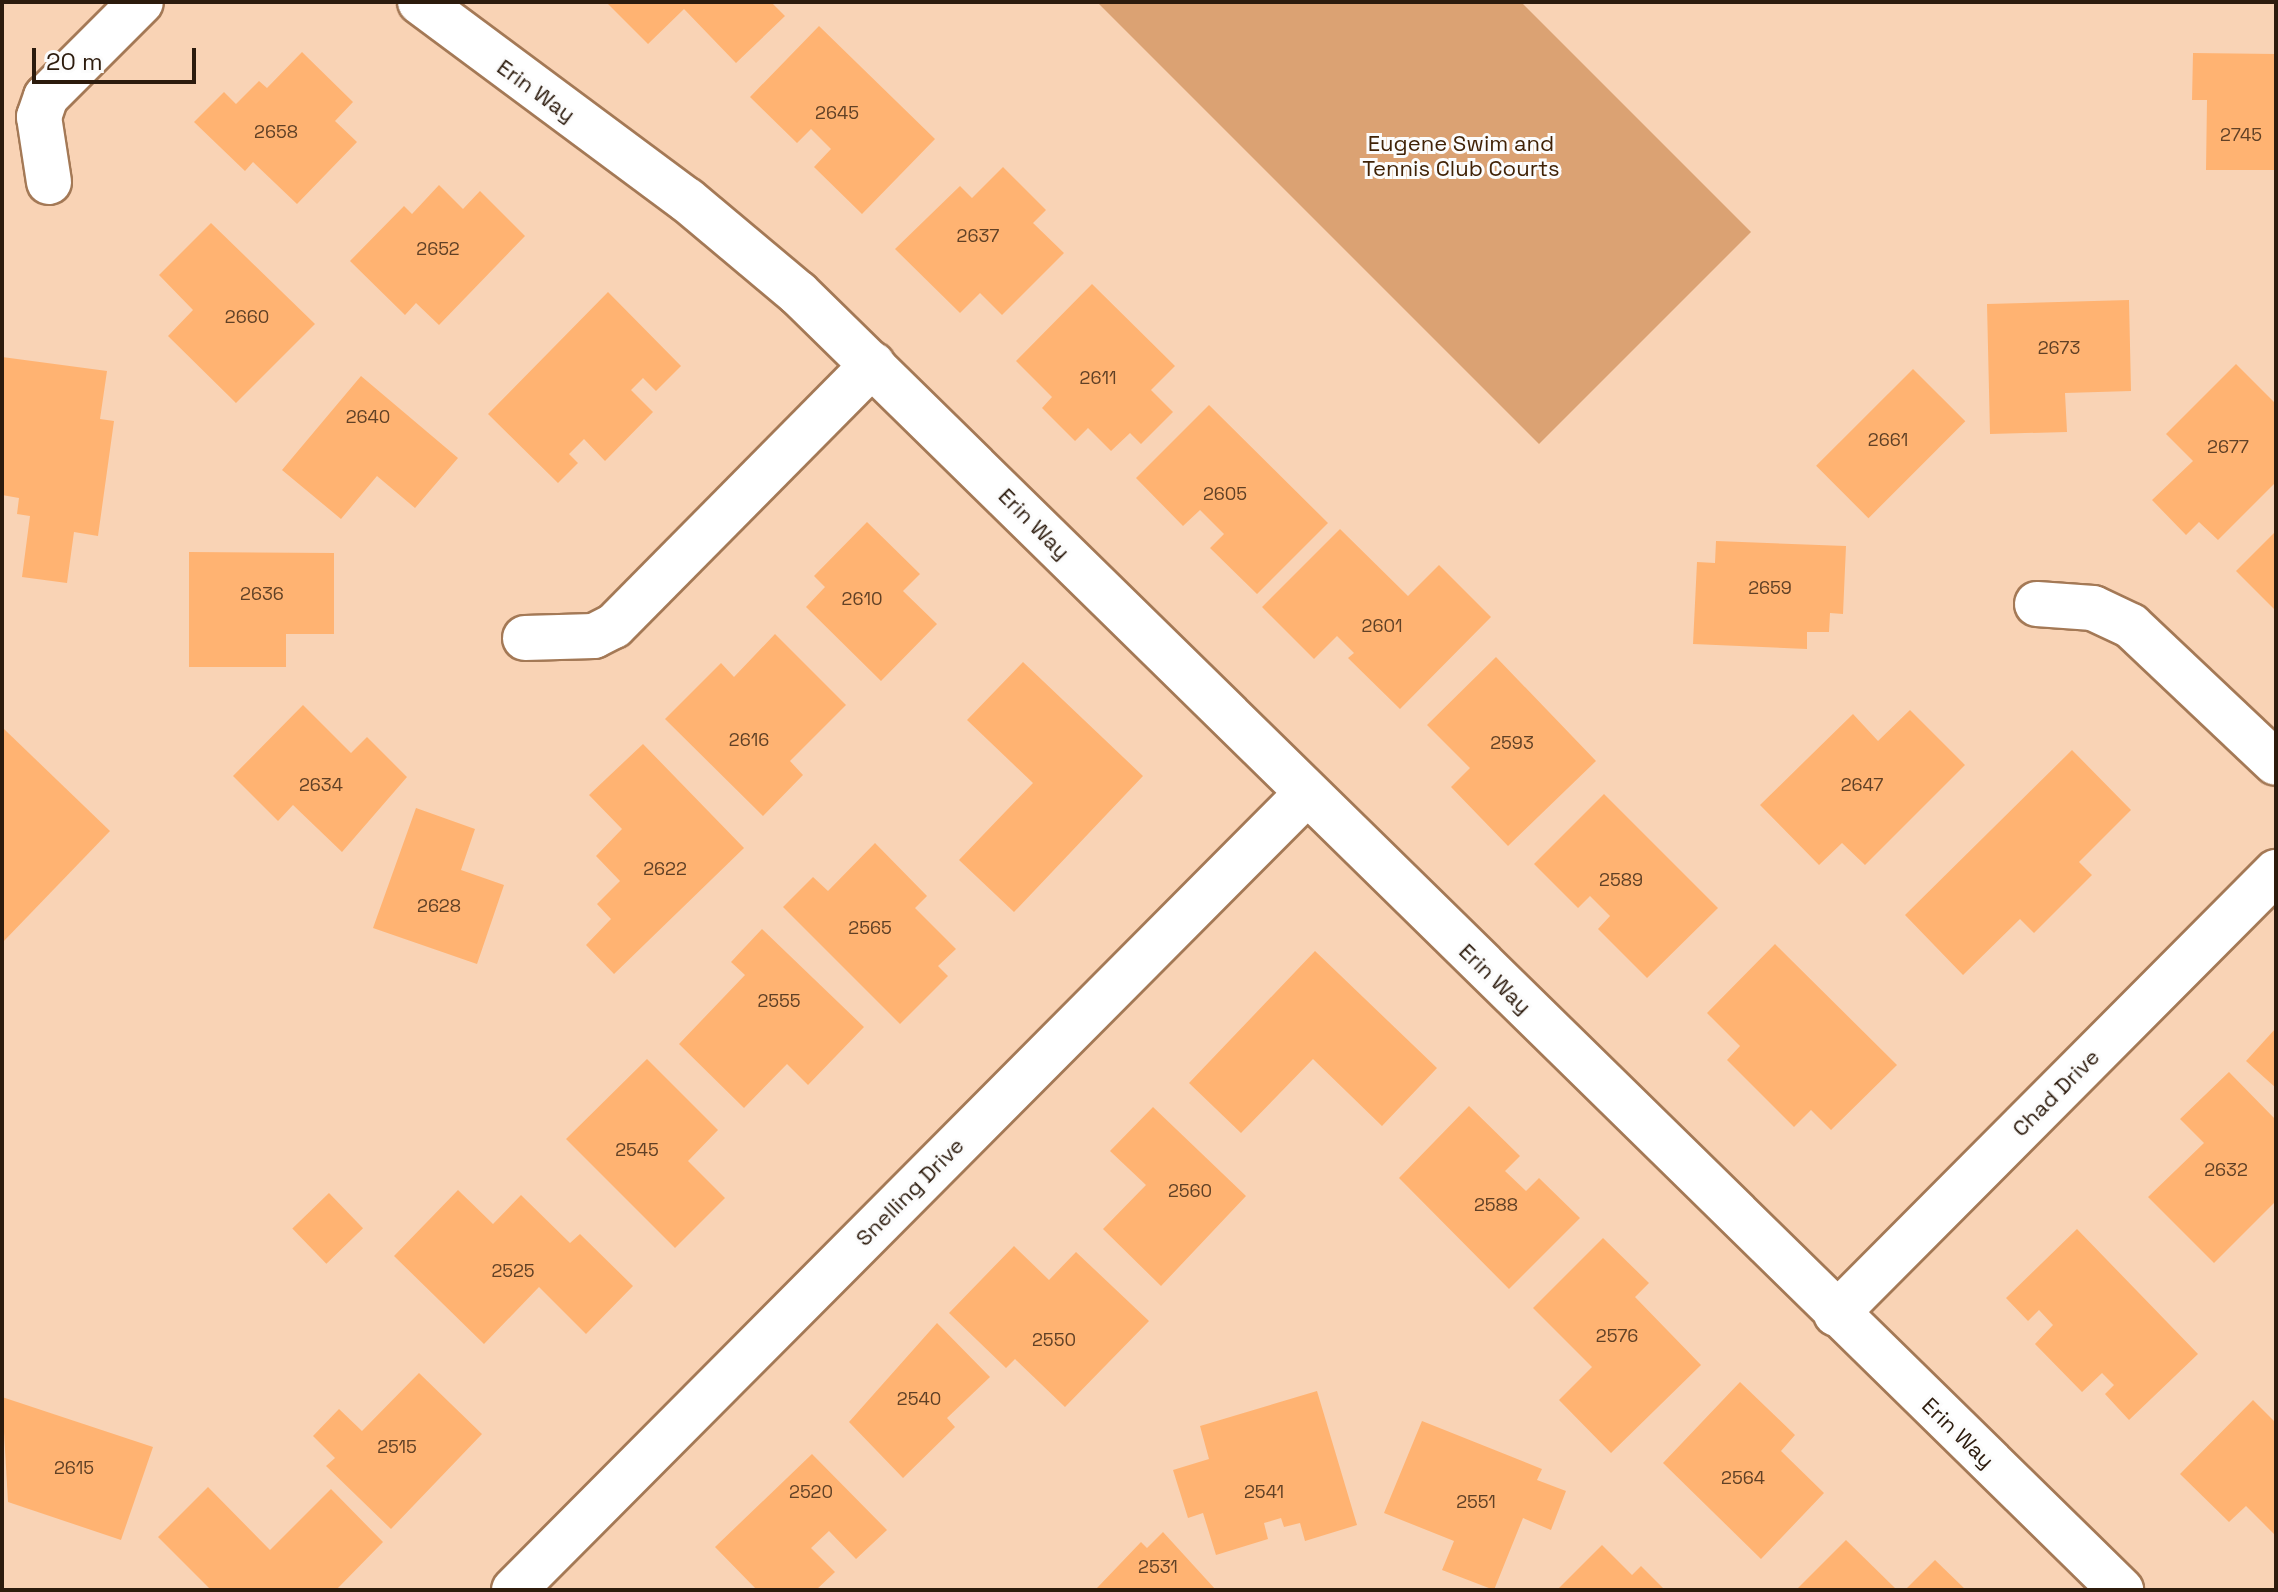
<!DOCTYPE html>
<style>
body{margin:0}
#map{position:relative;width:2278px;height:1592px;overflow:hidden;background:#f9d3b5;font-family:"Space Grotesk",sans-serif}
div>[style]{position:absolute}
.green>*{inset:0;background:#dba273}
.building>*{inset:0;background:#ffb372;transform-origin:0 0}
.roads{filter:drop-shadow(2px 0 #a47956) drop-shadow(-2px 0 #a47956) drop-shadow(0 2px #a47956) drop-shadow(0 -2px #a47956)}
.minor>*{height:44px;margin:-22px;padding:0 22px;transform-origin:22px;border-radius:22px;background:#fff}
span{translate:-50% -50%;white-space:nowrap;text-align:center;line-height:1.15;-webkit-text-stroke:6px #fcfcfc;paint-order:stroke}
.number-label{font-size:18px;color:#614126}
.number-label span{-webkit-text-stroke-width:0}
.street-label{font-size:22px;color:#2c1b0d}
.park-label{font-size:22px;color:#402206}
.frame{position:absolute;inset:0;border:4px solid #2c1b0d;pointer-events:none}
.scale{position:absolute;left:32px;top:48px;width:164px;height:36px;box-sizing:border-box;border:4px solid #2c1b0d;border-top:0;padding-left:10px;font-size:24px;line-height:28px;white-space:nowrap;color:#2c1b0d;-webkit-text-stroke:6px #fcfcfc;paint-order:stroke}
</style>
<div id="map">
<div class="green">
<i style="clip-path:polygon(1097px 2px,1521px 2px,1751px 232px,1539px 444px)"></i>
</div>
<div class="building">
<i style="clip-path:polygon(606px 2px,771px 2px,785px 16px,736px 63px,684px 9px,648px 44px)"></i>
<i style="clip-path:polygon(819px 26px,935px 139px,862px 214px,814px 167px,831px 149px,811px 129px,797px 143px,750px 97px)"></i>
<i style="clip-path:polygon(302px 52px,353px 102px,335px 121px,357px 142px,297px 204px,253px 162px,245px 171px,194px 122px,224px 92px,236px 104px,259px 81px,267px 88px)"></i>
<i style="clip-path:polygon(2193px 53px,2276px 54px,2276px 170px,2206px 170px,2207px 100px,2192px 100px)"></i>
<i style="clip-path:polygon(1003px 167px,1046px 210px,1033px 223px,1064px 253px,1002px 315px,980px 293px,960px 313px,895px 249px,960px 186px,972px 198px)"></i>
<i style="clip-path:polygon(439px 185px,463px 209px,480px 191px,525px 236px,439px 325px,416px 303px,405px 315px,350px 261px,404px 206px,412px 214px)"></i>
<i style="clip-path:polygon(211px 223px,315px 324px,236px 403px,168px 336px,193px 310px,159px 275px)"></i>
<i style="clip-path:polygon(1092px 284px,1175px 366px,1151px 390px,1173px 412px,1141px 444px,1130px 433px,1111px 451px,1088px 428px,1075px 441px,1042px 408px,1052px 397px,1016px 361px)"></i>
<i style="clip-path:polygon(608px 292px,681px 366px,656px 391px,643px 378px,631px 390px,653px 412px,605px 461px,584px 439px,569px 454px,578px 463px,558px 483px,488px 414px)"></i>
<i style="clip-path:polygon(2129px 300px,2131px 391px,2065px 393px,2067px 432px,1990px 434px,1987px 304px)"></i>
<i style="clip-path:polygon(2px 357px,107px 371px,100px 419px,114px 421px,98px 536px,74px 532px,67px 583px,22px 577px,30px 516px,17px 514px,19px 498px,2px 495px)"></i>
<i style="clip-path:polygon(2236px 364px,2276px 404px,2276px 482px,2218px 540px,2199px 522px,2186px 535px,2152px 500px,2193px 461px,2166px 434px)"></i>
<i style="left:1913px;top:369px;width:74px;height:137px;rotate:45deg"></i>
<i style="clip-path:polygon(361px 376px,458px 458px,415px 508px,377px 476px,341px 519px,282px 470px)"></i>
<i style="clip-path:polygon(1209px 405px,1328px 523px,1257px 594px,1210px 548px,1224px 534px,1200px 510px,1183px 526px,1136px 478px)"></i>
<i style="clip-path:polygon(867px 522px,920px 574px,903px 591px,937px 624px,881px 681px,806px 607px,825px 587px,814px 576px)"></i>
<i style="clip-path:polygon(1340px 529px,1408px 596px,1439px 565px,1491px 617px,1400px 709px,1348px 658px,1354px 653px,1337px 636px,1314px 659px,1262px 607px)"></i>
<i style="clip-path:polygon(2276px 531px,2276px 611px,2236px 571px)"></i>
<i style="clip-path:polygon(1716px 541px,1846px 546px,1843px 614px,1830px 613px,1829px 632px,1807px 632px,1807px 649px,1693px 644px,1697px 562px,1715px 563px)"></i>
<i style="clip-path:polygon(189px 552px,334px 553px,334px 634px,286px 634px,286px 667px,189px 667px)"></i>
<i style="clip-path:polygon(775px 634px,846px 705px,790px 761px,803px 775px,763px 816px,665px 719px,721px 663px,734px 677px)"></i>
<i style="clip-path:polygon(1496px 657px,1596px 761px,1508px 846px,1451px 787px,1470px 768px,1427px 725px)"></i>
<i style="clip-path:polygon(1023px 662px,1143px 776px,1014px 912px,959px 860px,1033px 783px,967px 720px)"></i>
<i style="clip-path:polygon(303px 705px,351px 753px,367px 737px,407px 777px,342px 852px,293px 805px,278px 821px,233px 776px)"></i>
<i style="clip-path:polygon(1910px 710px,1965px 765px,1865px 865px,1842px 843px,1819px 865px,1760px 805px,1853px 714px,1878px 741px)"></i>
<i style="clip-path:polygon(4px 729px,110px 831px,2px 943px,2px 731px)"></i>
<i style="clip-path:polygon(643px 744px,744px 848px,614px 974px,586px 945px,611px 919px,597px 904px,620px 881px,596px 856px,622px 829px,589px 795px)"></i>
<i style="clip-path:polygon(2072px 750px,2131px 810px,2079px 862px,2092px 875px,2034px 933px,2020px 919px,1963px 975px,1905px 915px)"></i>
<i style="clip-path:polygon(1604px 794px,1718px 908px,1647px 978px,1598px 929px,1610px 916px,1590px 896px,1578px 908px,1534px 864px)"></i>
<i style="clip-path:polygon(416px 808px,475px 829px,461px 870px,504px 885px,477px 964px,373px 928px)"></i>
<i style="clip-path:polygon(875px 843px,927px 896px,915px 908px,956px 949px,938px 966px,948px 976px,900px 1024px,783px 907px,813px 877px,828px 891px)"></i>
<i style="clip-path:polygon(762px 929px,864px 1027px,808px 1085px,787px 1064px,744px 1108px,679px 1044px,745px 975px,731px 962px)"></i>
<i style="clip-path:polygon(1775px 944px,1897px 1065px,1831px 1130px,1811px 1110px,1794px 1127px,1727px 1060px,1740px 1046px,1707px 1013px)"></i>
<i style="clip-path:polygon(1315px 951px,1437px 1068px,1382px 1126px,1313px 1059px,1241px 1133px,1189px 1083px)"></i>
<i style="clip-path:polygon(2276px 1028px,2276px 1088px,2246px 1061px)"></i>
<i style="clip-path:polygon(647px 1059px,718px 1130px,688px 1161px,725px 1198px,675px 1248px,566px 1139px)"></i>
<i style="clip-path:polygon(2229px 1072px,2276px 1120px,2276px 1201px,2214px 1263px,2148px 1197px,2204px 1143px,2180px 1119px)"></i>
<i style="clip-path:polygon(1469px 1106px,1520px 1156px,1505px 1171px,1526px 1191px,1539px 1178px,1580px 1218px,1509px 1289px,1399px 1178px)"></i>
<i style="clip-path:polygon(1153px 1107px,1246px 1196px,1161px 1286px,1103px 1229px,1146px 1185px,1110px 1151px)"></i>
<i style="clip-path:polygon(458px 1190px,493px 1224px,521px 1195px,570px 1243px,580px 1234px,633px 1286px,586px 1334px,539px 1287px,484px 1344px,394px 1256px)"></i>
<i style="left:329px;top:1193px;width:49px;height:51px;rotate:46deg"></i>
<i style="clip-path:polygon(2077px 1229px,2198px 1354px,2129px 1420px,2105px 1394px,2114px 1385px,2102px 1373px,2082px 1392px,2035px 1344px,2053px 1325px,2039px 1310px,2028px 1321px,2006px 1298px)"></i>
<i style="clip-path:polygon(1603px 1238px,1649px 1283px,1635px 1297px,1701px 1365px,1611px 1453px,1559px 1400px,1592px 1367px,1533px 1308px)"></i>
<i style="clip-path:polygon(1014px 1246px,1049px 1280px,1076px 1252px,1149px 1321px,1065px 1407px,1015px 1359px,1006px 1368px,949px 1313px)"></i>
<i style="clip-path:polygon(937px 1323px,990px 1377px,947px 1418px,955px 1427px,903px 1478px,849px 1422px)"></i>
<i style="clip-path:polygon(419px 1373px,482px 1434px,391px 1529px,326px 1466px,335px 1458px,313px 1436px,339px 1409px,362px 1431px)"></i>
<i style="clip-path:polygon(1740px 1382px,1795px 1435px,1781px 1451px,1824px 1493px,1761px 1559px,1663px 1463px)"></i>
<i style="clip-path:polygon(1317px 1391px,1357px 1525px,1305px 1541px,1300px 1523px,1284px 1527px,1281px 1518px,1264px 1523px,1268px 1539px,1216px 1555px,1203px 1513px,1188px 1518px,1173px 1470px,1209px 1459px,1200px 1426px)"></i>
<i style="clip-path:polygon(2px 1397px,153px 1447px,121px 1540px,8px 1502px)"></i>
<i style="clip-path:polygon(2253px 1400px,2276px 1423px,2276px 1536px,2246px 1506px,2229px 1522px,2180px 1474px)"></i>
<i style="clip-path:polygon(1422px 1421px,1542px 1469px,1537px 1480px,1566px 1491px,1551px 1530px,1523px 1518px,1494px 1590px,1442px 1570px,1454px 1541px,1384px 1513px)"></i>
<i style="clip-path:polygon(812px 1454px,887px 1530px,856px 1559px,829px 1531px,811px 1548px,835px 1572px,816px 1590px,757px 1590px,715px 1547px)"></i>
<i style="clip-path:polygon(208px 1487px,270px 1550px,331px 1489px,383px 1542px,336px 1590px,211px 1590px,158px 1537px)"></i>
<i style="clip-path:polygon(1163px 1532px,1216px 1590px,1097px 1588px,1141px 1542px,1147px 1548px)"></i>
<i style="clip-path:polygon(1846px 1540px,1897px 1590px,1796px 1590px)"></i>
<i style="clip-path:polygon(1602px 1545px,1632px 1575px,1641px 1566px,1665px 1590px,1557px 1590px)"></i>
<i style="clip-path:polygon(1935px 1560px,1966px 1590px,1905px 1590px)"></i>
</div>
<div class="roads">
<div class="minor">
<i style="left:420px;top:2px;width:332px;rotate:36.6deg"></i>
<i style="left:687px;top:200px;width:145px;rotate:40deg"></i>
<i style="left:798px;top:293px;width:1853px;rotate:44.43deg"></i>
<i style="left:49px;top:182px;width:66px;rotate:-98.7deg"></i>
<i style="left:39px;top:117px;width:21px;rotate:-71deg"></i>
<i style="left:46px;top:97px;width:134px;rotate:-45deg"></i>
<i style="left:2037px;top:604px;width:56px;rotate:4.1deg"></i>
<i style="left:2093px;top:608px;width:42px;rotate:25.3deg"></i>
<i style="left:2131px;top:626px;width:199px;rotate:43.4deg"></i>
<i style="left:525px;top:638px;width:69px;rotate:-1.7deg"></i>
<i style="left:594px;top:636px;width:22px;rotate:-27deg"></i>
<i style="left:614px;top:626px;width:368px;rotate:-45.3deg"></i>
<i style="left:1836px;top:1314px;width:624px;rotate:-45.13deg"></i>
<i style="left:514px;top:1590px;width:1123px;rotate:-45.14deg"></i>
</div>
</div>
<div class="number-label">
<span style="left:837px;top:113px">2645</span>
<span style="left:276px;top:132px">2658</span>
<span style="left:2241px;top:135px">2745</span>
<span style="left:978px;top:236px">2637</span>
<span style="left:438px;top:249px">2652</span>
<span style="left:247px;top:317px">2660</span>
<span style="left:2059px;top:348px">2673</span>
<span style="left:1098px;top:378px">2611</span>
<span style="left:368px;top:417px">2640</span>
<span style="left:1888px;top:440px">2661</span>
<span style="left:2228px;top:447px">2677</span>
<span style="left:1225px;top:494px">2605</span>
<span style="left:1770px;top:588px">2659</span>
<span style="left:262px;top:594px">2636</span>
<span style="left:862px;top:599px">2610</span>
<span style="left:1382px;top:626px">2601</span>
<span style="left:749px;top:740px">2616</span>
<span style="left:1512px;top:743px">2593</span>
<span style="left:321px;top:785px">2634</span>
<span style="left:1862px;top:785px">2647</span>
<span style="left:665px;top:869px">2622</span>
<span style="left:1621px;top:880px">2589</span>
<span style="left:439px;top:906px">2628</span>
<span style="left:870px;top:928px">2565</span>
<span style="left:779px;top:1001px">2555</span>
<span style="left:637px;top:1150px">2545</span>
<span style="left:2226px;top:1170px">2632</span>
<span style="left:1190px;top:1191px">2560</span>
<span style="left:1496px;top:1205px">2588</span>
<span style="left:513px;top:1271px">2525</span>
<span style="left:1617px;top:1336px">2576</span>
<span style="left:1054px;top:1340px">2550</span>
<span style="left:919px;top:1399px">2540</span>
<span style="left:397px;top:1447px">2515</span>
<span style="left:74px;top:1468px">2615</span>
<span style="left:1743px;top:1478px">2564</span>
<span style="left:811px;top:1492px">2520</span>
<span style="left:1264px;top:1492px">2541</span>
<span style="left:1476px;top:1502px">2551</span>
<span style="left:1158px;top:1567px">2531</span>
</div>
<div class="street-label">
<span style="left:536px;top:91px;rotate:36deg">Erin Way</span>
<span style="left:1034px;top:524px;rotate:45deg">Erin Way</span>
<span style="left:1495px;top:979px;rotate:44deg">Erin Way</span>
<span style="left:2056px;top:1093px;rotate:-45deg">Chad Drive</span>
<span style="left:910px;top:1192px;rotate:-45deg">Snelling Drive</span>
<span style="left:1958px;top:1433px;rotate:44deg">Erin Way</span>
</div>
<div class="park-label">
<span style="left:1461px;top:156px">Eugene Swim and<br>Tennis Club Courts</span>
</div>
<div class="frame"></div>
<div class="scale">20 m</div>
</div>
